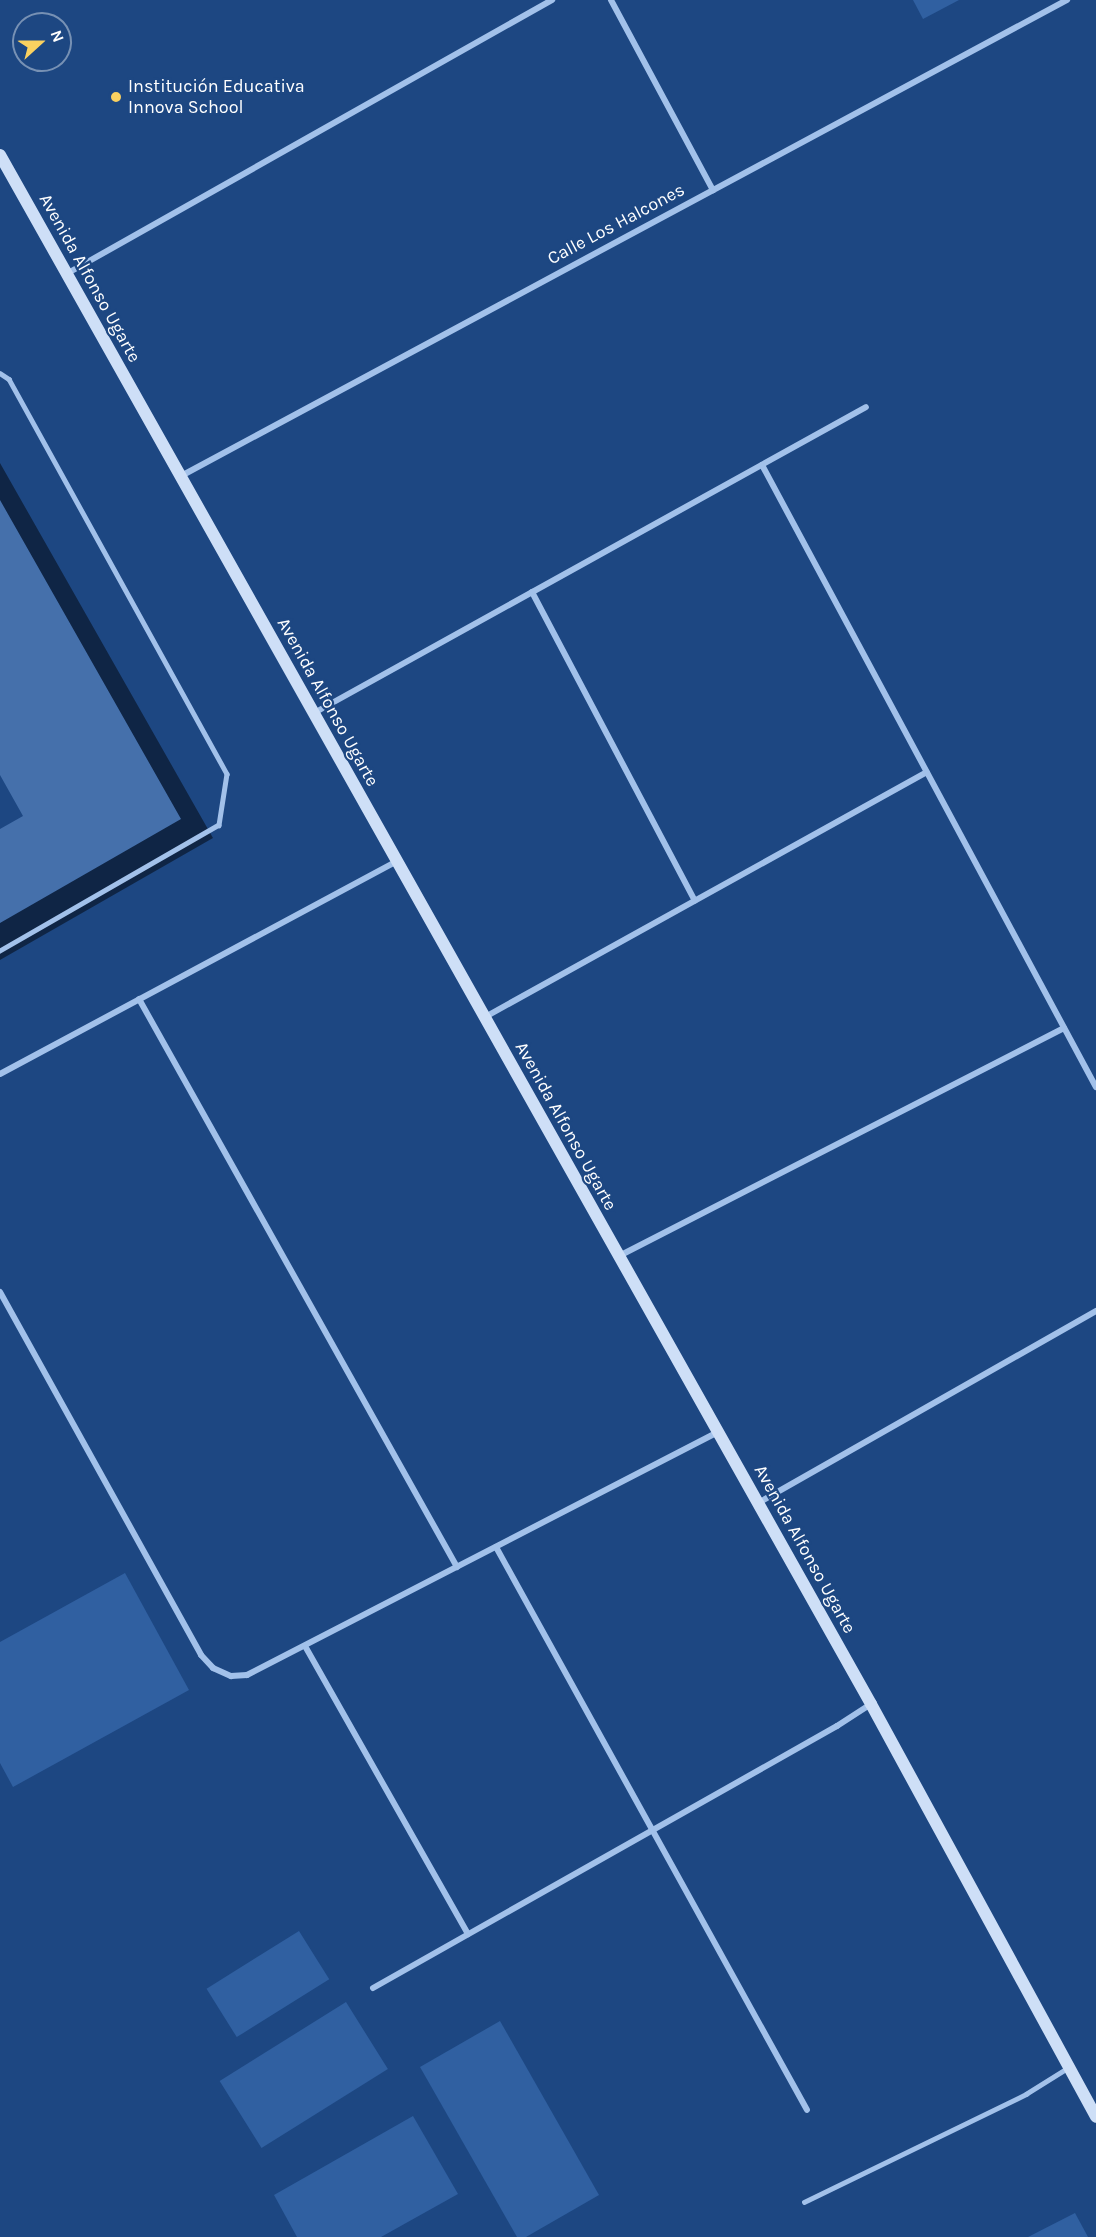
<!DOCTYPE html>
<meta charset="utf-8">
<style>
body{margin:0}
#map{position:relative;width:1096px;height:2237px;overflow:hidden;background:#1d4782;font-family:Karla,sans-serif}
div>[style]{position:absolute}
.green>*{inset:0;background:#3060a1;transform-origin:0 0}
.shadow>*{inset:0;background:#0007}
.building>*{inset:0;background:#4570ab}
.lane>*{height:4.5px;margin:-2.25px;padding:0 2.25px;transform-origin:2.25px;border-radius:2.25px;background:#a2c1ea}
.street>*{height:6px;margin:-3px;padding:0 3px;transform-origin:3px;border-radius:3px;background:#a2c1ea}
.secondary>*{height:12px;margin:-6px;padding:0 6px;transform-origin:6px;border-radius:6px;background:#cedff7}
.dots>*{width:16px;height:16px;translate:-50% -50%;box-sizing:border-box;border:3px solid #1d4782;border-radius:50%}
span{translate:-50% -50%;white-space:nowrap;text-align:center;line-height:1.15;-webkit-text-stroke:4.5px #1d4782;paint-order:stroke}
.poi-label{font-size:18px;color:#fff}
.left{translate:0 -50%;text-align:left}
.street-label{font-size:18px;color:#fff}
.north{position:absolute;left:12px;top:12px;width:60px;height:60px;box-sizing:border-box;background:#1d4782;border:2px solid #7791b4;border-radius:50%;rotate:69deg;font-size:16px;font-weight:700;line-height:24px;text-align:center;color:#fff}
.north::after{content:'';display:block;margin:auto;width:21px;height:27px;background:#fad160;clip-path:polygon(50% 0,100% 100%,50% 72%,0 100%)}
</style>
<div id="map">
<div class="green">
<i style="clip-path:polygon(913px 0,959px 0,923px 19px)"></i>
<i style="clip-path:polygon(125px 1573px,189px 1690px,13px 1787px,0 1763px,0 1642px)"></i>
<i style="left:299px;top:1931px;width:57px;height:109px;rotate:58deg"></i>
<i style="left:346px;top:2002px;width:79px;height:149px;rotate:58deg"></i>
<i style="clip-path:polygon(500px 2021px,599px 2195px,526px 2237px,517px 2237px,420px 2067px)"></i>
<i style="clip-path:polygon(413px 2116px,458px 2194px,381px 2237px,297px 2237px,274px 2195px)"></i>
<i style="clip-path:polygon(1075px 2213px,1088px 2237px,1028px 2237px)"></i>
</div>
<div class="shadow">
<i style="clip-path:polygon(0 463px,213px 838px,0 960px,0 831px,25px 817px,0 772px)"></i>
</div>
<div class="building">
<i style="clip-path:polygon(0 500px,181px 819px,0 923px,0 829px,23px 816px,0 775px)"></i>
</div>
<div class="lane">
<i style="left:0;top:373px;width:11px;rotate:34deg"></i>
<i style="left:9px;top:379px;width:451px;rotate:61.1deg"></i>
<i style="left:227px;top:774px;width:52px;rotate:98.9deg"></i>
<i style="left:219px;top:825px;width:253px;rotate:150.1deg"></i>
<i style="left:804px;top:2202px;width:247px;rotate:-25.9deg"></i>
<i style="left:1026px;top:2094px;width:51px;rotate:-32.1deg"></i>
</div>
<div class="street">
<i style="left:611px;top:0;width:216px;rotate:61.8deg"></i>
<i style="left:68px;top:273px;width:556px;rotate:-29.43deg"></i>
<i style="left:762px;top:465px;width:706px;rotate:61.77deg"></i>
<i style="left:181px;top:476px;width:1006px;rotate:-28.25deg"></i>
<i style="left:532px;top:592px;width:349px;rotate:62.2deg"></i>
<i style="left:314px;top:713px;width:631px;rotate:-29deg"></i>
<i style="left:139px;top:999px;width:651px;rotate:60.76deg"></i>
<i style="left:485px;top:1017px;width:505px;rotate:-29deg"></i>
<i style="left:0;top:1074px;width:451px;rotate:-28.2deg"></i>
<i style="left:619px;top:1256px;width:500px;rotate:-27.13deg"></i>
<i style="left:0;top:1292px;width:415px;rotate:61deg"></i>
<i style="left:201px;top:1655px;width:18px;rotate:47deg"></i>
<i style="left:213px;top:1668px;width:20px;rotate:24deg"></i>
<i style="left:231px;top:1676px;width:16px;rotate:-4deg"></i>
<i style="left:247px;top:1675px;width:530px;rotate:-27.29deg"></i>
<i style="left:758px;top:1503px;width:389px;rotate:-29.6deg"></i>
<i style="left:496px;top:1547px;width:643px;rotate:61.08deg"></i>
<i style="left:305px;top:1646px;width:331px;rotate:60.5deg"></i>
<i style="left:373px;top:1988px;width:533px;rotate:-29.45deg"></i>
<i style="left:837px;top:1726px;width:40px;rotate:-32.9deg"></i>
</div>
<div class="secondary">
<i style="left:0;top:155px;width:1777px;rotate:60.65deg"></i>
<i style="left:871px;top:1704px;width:470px;rotate:61.4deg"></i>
</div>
<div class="dots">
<i style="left:116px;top:97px;background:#fad160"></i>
</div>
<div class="poi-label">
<span class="left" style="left:128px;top:97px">Institución Educativa<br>Innova School</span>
</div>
<div class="street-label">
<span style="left:616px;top:224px;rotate:-28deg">Calle Los Halcones</span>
<span style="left:90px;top:278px;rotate:61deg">Avenida Alfonso Ugarte</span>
<span style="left:328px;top:702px;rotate:61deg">Avenida Alfonso Ugarte</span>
<span style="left:566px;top:1126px;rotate:61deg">Avenida Alfonso Ugarte</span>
<span style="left:805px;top:1549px;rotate:61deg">Avenida Alfonso Ugarte</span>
</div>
<div class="north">N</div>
</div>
